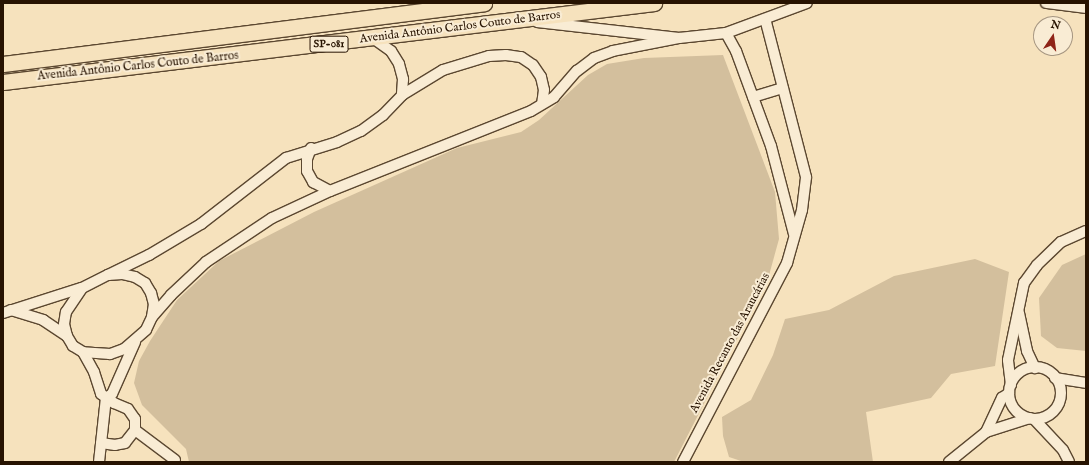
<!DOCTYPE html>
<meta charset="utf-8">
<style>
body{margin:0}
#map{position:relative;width:1089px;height:465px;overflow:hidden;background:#f6e2bd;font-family:"IM FELL English",serif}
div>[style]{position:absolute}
.green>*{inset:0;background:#d3bf9d}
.roads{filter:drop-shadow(1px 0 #5b4730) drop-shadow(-1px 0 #5b4730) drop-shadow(0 1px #5b4730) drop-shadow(0 -1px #5b4730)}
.minor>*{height:10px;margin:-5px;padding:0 5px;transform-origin:5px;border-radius:5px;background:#f9ecd4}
.minor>.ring{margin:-5px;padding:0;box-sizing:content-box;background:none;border:10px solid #f9ecd4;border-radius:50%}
.primary>*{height:15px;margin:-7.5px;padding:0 7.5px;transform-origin:7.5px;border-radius:7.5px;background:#f6e2bd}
span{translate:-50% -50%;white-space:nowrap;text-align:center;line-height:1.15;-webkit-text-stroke:4px #f9ecd4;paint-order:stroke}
.shield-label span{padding:1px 3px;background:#f9ecd4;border:1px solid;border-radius:3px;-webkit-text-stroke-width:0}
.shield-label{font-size:11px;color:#271301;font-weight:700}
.street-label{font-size:12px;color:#271301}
.frame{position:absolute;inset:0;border:4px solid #271301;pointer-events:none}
.north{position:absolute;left:1033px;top:16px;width:40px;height:40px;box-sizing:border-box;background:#f9ecd4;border:1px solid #a59580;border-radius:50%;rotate:13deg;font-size:11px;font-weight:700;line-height:16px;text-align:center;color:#271301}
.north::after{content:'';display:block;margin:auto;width:14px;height:18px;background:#8f2418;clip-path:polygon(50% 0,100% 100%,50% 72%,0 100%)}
</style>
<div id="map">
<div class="green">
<i style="clip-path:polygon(723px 55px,775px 192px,779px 239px,768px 279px,674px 462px,189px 462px,186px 449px,142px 405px,134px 383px,139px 361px,150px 341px,177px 300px,219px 261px,314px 212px,457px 148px,521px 132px,539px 120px,588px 75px,607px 64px,644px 58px)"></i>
<i style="clip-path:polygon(1086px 254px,1086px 351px,1057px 348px,1041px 336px,1039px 298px,1062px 265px)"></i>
<i style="clip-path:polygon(975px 259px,1009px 272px,995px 366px,951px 374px,931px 398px,866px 412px,873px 462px,744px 462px,729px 457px,723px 436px,722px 417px,751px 400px,773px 355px,785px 319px,829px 310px,894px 276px)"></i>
</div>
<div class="roads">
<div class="minor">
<i style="left:1046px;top:3px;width:40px;rotate:7.1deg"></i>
<i style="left:537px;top:22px;width:143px;rotate:6.4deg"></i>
<i style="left:679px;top:38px;width:47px;rotate:-6.1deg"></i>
<i style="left:726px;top:33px;width:86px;rotate:-20.3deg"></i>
<i style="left:726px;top:33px;width:21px;rotate:61deg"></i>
<i style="left:736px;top:51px;width:101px;rotate:69.8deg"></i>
<i style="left:771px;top:146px;width:91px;rotate:75.4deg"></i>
<i style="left:374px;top:39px;width:21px;rotate:35deg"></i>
<i style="left:391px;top:51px;width:15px;rotate:58deg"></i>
<i style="left:399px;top:64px;width:16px;rotate:75deg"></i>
<i style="left:403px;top:79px;width:16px;rotate:94deg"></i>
<i style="left:753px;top:97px;width:31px;rotate:-17deg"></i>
<i style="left:311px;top:148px;width:12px;rotate:110deg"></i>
<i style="left:307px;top:159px;width:12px;rotate:90deg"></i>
<i style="left:307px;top:171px;width:13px;rotate:61deg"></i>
<i style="left:313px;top:182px;width:19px;rotate:28deg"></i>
<i style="left:122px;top:274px;width:13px;rotate:13deg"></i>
<i style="left:135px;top:277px;width:12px;rotate:31deg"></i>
<i style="left:145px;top:283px;width:12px;rotate:59deg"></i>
<i style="left:151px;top:293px;width:11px;rotate:75deg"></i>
<i style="left:154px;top:304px;width:13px;rotate:99deg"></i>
<i style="left:152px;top:317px;width:14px;rotate:115deg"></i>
<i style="left:146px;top:330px;width:29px;rotate:139deg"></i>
<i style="left:124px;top:349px;width:15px;rotate:160deg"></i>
<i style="left:110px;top:354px;width:27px;rotate:-176deg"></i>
<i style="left:83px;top:352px;width:12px;rotate:-149deg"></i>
<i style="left:73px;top:346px;width:12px;rotate:-121deg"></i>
<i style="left:67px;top:336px;width:12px;rotate:-104deg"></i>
<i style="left:64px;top:324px;width:12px;rotate:-81deg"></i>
<i style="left:66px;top:312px;width:29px;rotate:-56deg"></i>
<i style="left:82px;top:288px;width:29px;rotate:-27deg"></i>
<i style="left:108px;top:275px;width:14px;rotate:-4deg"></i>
<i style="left:108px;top:275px;width:46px;rotate:-26deg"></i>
<i style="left:149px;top:255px;width:61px;rotate:-30.8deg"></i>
<i style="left:201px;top:224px;width:108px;rotate:-37.8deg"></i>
<i style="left:286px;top:158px;width:53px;rotate:-17.4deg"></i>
<i style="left:337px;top:142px;width:26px;rotate:-25deg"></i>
<i style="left:361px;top:131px;width:27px;rotate:-36deg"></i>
<i style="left:383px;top:115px;width:28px;rotate:-46deg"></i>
<i style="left:402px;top:95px;width:48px;rotate:-31.4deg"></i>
<i style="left:443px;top:70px;width:48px;rotate:-16.9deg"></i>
<i style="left:489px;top:56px;width:17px;rotate:-3deg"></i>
<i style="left:506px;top:55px;width:15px;rotate:8deg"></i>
<i style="left:521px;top:57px;width:14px;rotate:34deg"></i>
<i style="left:533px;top:65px;width:14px;rotate:56deg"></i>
<i style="left:541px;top:77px;width:13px;rotate:77deg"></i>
<i style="left:544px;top:90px;width:14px;rotate:98deg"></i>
<i style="left:11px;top:310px;width:34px;rotate:17deg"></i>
<i style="left:43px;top:320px;width:29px;rotate:34deg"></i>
<i style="left:3px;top:313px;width:82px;rotate:-17.8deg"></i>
<i style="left:1019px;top:313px;width:39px;rotate:78deg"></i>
<i style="left:1027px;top:351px;width:19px;rotate:65deg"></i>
<i style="left:152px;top:317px;width:29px;rotate:-49deg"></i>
<i style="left:171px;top:295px;width:48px;rotate:-43.3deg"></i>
<i style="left:206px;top:262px;width:79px;rotate:-33.7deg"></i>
<i style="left:272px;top:218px;width:64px;rotate:-25deg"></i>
<i style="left:330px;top:191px;width:216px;rotate:-21.7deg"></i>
<i style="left:531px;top:111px;width:27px;rotate:-31deg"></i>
<i style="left:554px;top:97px;width:35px;rotate:-49deg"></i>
<i style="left:577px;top:71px;width:21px;rotate:-37deg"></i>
<i style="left:594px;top:58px;width:20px;rotate:-20deg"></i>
<i style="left:613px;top:51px;width:67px;rotate:-11.1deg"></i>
<i style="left:83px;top:352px;width:23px;rotate:61deg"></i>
<i style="left:94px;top:372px;width:23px;rotate:72deg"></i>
<i style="left:101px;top:394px;width:16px;rotate:35deg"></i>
<i style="left:114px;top:403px;width:15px;rotate:23deg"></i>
<i style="left:128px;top:409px;width:12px;rotate:55deg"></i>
<i style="left:135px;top:419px;width:11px;rotate:90deg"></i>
<i style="left:135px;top:430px;width:16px;rotate:128deg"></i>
<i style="left:125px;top:443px;width:10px;rotate:169deg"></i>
<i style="left:115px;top:445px;width:14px;rotate:-172deg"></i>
<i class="ring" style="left:1009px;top:367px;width:42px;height:42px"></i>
<i style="left:1055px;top:378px;width:31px;rotate:9deg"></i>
<i style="left:1011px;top:385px;width:25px;rotate:-97deg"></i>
<i style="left:1008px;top:360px;width:79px;rotate:-78.3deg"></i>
<i style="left:1024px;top:283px;width:22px;rotate:-54deg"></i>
<i style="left:1037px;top:265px;width:33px;rotate:-44deg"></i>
<i style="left:1061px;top:242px;width:27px;rotate:-24deg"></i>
<i style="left:106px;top:398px;width:7px;rotate:-34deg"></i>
<i style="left:112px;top:394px;width:57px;rotate:-66.1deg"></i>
<i style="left:1034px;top:419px;width:42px;rotate:46.9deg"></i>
<i style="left:1063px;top:450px;width:13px;rotate:63deg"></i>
<i style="left:135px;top:430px;width:50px;rotate:36.9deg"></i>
<i style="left:986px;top:432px;width:38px;rotate:-65deg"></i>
<i style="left:1002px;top:398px;width:9px;rotate:-36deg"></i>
<i style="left:99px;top:462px;width:64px;rotate:-83.8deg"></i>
<i style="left:683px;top:462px;width:225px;rotate:-62.4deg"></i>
<i style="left:787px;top:263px;width:55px;rotate:-74.2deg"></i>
<i style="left:802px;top:210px;width:33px;rotate:-83deg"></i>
<i style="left:806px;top:177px;width:163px;rotate:-104.5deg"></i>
<i style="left:949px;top:462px;width:48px;rotate:-39deg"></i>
<i style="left:986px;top:432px;width:46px;rotate:-17.7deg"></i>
</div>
<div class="primary">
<i style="left:3px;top:64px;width:485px;rotate:-7.2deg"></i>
<i style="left:3px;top:82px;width:656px;rotate:-6.92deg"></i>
</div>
</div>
<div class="shield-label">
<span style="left:329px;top:44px">SP-081</span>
</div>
<div class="street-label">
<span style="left:460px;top:27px;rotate:-7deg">Avenida Antônio Carlos Couto de Barros</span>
<span style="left:138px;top:66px;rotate:-6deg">Avenida Antônio Carlos Couto de Barros</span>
<span style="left:730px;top:343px;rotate:-62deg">Avenida Recanto das Araucárias</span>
</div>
<div class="frame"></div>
<div class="north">N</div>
</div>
